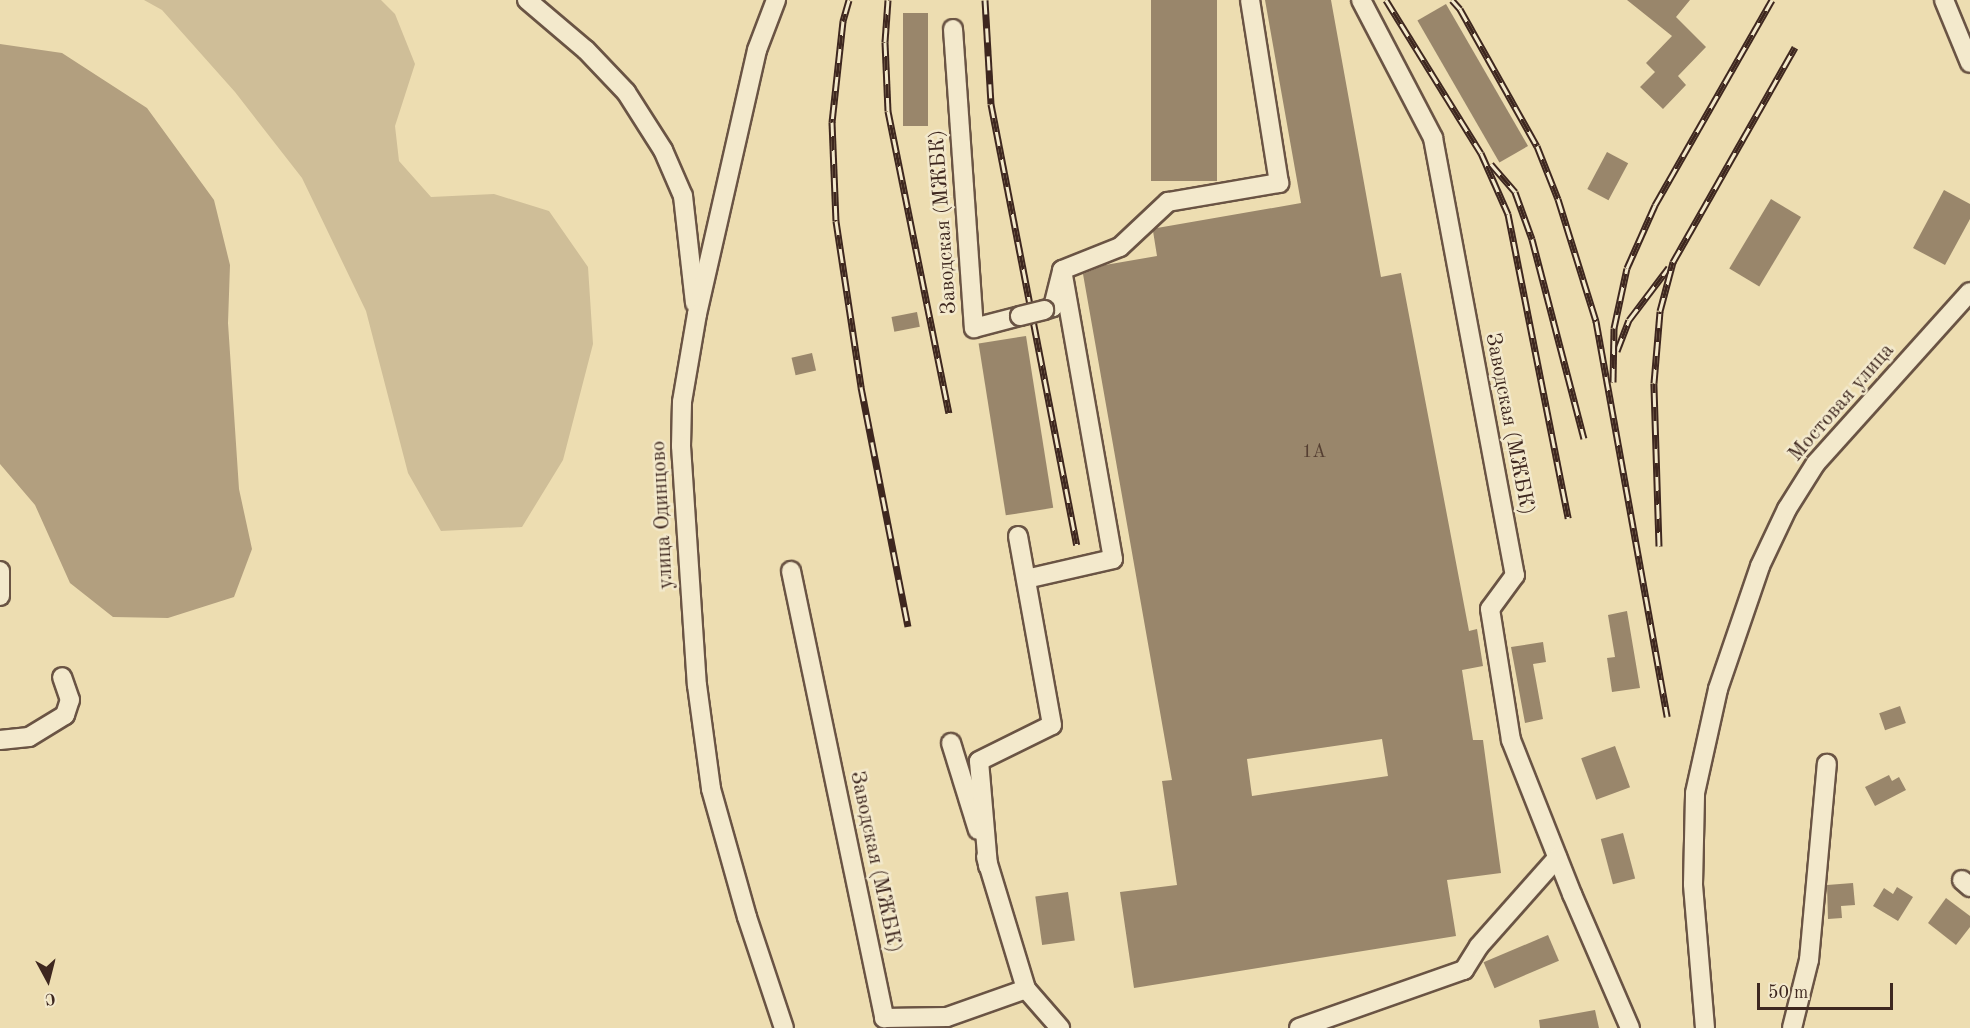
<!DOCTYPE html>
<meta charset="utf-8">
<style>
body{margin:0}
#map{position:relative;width:1970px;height:1028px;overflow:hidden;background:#edddb1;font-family:"Old Standard TT",serif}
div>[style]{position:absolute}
.green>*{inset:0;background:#cfbe98}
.water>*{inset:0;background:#b29f7f}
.building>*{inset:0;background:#99866b;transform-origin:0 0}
.roads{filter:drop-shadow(2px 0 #6a5444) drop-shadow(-2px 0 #6a5444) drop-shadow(0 2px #6a5444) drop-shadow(0 -2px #6a5444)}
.minor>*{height:18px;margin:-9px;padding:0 9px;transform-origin:9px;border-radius:9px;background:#f3e9cc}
.rail>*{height:7px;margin-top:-3.5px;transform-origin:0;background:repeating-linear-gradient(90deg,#f3e9cc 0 14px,#3e271f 0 28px);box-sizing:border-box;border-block:2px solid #3e271f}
.bridges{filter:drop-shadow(2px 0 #6a5444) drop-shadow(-2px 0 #6a5444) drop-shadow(0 2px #6a5444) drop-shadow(0 -2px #6a5444)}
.minor-bridge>*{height:18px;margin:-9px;padding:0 9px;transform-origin:9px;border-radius:9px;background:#f3e9cc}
span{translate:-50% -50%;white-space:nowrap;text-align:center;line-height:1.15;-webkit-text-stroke:5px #f3e9cc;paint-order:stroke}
.number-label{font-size:18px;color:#553f32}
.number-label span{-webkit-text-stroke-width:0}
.street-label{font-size:21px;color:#3e271f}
.north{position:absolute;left:18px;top:950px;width:60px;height:60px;-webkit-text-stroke:4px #f3e9cc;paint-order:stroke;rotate:173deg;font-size:16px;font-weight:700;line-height:24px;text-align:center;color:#3e271f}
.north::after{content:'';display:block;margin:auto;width:21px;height:27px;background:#3e271f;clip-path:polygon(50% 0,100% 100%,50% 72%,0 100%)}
.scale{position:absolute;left:1757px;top:983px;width:136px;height:27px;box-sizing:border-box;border:3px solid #3e271f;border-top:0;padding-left:8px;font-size:18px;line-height:21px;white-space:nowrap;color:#3e271f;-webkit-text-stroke:4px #f3e9cc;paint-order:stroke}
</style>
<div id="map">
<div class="green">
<i style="clip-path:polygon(144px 0,381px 0,395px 14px,415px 64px,395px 126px,399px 161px,431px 197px,494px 194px,549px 211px,588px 267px,593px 344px,563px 460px,522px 527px,441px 531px,408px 473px,366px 311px,302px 178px,235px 92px,162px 10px)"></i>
</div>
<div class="water">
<i style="clip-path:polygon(0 44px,62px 53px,147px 108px,214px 200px,230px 265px,228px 323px,239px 489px,252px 549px,234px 597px,168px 618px,113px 617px,70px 583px,35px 505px,0 464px)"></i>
</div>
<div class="building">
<i style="left:1151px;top:0;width:66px;height:181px"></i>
<i style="clip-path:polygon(evenodd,1265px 0,1331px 0,1381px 277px,1401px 273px,1469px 631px,1477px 629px,1483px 666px,1462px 670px,1473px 740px,1483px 740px,1501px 873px,1447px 880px,1456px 936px,1134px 988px,1120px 892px,1177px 885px,1162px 781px,1172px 780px,1083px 274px,1105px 265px,1157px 256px,1153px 231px,1157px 228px,1301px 203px,1265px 0,1382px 739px,1388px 776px,1252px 796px,1247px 759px,1382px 739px)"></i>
<i style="clip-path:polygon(1627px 0,1690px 0,1676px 17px,1706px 47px,1678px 76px,1686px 85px,1663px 109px,1640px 87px,1655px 72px,1646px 63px,1672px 36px)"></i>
<i style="left:1446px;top:4px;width:164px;height:33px;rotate:60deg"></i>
<i style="left:903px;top:13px;width:25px;height:113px"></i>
<i style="left:1607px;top:152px;width:24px;height:42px;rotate:28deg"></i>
<i style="clip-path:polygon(1944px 190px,1970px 204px,1970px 219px,1945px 265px,1913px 248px)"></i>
<i style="left:1771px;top:199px;width:35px;height:81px;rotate:31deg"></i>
<i style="left:917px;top:312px;width:15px;height:26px;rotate:79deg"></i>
<i style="left:1026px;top:336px;width:174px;height:48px;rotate:81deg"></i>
<i style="left:812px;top:353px;width:18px;height:21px;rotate:77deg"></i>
<i style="clip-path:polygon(1627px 611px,1640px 688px,1612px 692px,1607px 658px,1615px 657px,1608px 615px)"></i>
<i style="clip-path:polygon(1543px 642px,1546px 662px,1533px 664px,1543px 719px,1525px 723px,1511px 647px)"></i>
<i style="left:1900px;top:706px;width:18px;height:22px;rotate:71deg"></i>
<i style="left:1615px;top:746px;width:44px;height:36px;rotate:70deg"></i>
<i style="clip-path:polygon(1889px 775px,1892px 781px,1899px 777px,1906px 790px,1875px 806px,1865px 787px)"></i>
<i style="left:1623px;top:833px;width:47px;height:23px;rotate:75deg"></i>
<i style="clip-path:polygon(1853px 883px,1855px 905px,1841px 906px,1842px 918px,1828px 919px,1827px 885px)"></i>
<i style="clip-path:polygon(1897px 887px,1913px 897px,1898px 921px,1873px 906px,1884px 888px,1893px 894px)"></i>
<i style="left:1068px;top:892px;width:49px;height:33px;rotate:82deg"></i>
<i style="clip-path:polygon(1946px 898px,1970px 916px,1970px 927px,1956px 945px,1928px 923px)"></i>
<i style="left:1548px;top:935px;width:28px;height:70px;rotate:67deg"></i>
<i style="clip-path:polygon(1595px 1010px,1599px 1028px,1540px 1028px,1539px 1020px)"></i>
</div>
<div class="roads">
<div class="minor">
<i style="left:527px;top:0;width:77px;rotate:40.3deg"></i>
<i style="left:586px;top:50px;width:58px;rotate:46.4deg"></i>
<i style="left:626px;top:92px;width:69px;rotate:57.5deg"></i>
<i style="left:663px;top:150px;width:50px;rotate:66.5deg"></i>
<i style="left:683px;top:196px;width:108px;rotate:83.6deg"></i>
<i style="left:776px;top:0;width:53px;rotate:110.8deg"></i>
<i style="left:757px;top:50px;width:271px;rotate:102.8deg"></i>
<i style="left:697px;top:314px;width:89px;rotate:99.7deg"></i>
<i style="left:682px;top:402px;width:44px;rotate:91.3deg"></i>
<i style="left:681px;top:446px;width:240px;rotate:86.2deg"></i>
<i style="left:697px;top:685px;width:105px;rotate:82.3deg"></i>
<i style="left:711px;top:789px;width:133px;rotate:74.3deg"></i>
<i style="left:747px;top:917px;width:117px;rotate:71.6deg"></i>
<i style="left:1361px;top:0;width:156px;rotate:62.4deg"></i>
<i style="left:1433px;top:138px;width:445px;rotate:79.4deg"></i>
<i style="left:1515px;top:575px;width:42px;rotate:126.3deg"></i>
<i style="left:1490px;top:609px;width:133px;rotate:80.9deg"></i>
<i style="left:1511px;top:740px;width:166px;rotate:68.4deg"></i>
<i style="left:1572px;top:894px;width:146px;rotate:66.6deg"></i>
<i style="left:1944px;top:0;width:68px;rotate:67.6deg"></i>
<i style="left:953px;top:29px;width:300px;rotate:86deg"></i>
<i style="left:974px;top:328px;width:48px;rotate:-14.6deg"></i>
<i style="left:1044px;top:310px;width:9px;rotate:-18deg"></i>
<i style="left:1053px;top:307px;width:38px;rotate:-76deg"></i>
<i style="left:1062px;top:270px;width:62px;rotate:-21.6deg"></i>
<i style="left:1120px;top:247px;width:66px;rotate:-43.2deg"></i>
<i style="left:1168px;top:202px;width:113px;rotate:-9.7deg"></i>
<i style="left:1279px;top:183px;width:185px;rotate:-99deg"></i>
<i style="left:0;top:571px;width:25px;rotate:90deg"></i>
<i style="left:791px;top:571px;width:457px;rotate:78.2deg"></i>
<i style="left:884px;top:1018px;width:63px;rotate:-0.9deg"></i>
<i style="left:947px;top:1017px;width:84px;rotate:-19.5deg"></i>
<i style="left:1026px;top:579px;width:89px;rotate:-12.9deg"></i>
<i style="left:1113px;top:559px;width:287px;rotate:-100deg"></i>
<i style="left:0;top:740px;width:29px;rotate:-6deg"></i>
<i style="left:29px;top:737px;width:42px;rotate:-31.4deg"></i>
<i style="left:65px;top:715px;width:16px;rotate:-72deg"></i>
<i style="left:70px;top:700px;width:24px;rotate:-109deg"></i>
<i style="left:951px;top:743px;width:91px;rotate:72.8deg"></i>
<i style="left:986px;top:857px;width:138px;rotate:73.1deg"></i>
<i style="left:1026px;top:989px;width:52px;rotate:48.9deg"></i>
<i style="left:988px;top:866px;width:105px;rotate:-94.9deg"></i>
<i style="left:979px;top:761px;width:81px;rotate:-26.3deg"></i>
<i style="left:1052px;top:725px;width:192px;rotate:-100.2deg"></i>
<i style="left:1962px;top:880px;width:11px;rotate:41deg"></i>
<i style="left:1299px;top:1028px;width:175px;rotate:-19.4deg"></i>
<i style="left:1464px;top:970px;width:28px;rotate:-58deg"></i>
<i style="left:1479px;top:946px;width:118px;rotate:-48.4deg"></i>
<i style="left:1705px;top:1028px;width:144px;rotate:-94.8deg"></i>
<i style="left:1693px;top:884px;width:91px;rotate:-88.7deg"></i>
<i style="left:1695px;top:793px;width:107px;rotate:-77.5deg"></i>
<i style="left:1718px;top:689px;width:130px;rotate:-71.1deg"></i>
<i style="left:1760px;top:566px;width:63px;rotate:-64.7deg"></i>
<i style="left:1787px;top:509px;width:54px;rotate:-57.8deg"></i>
<i style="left:1816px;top:463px;width:230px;rotate:-48deg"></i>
<i style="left:1792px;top:1028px;width:70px;rotate:-76deg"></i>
<i style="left:1809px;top:960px;width:197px;rotate:-84.8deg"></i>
</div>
</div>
<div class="rail">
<i style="left:849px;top:0;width:22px;rotate:106deg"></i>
<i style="left:843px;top:21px;width:102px;rotate:96.2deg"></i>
<i style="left:832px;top:122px;width:99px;rotate:87.7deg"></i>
<i style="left:836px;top:221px;width:168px;rotate:81.4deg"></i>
<i style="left:861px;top:387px;width:244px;rotate:78.9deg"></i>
<i style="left:888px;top:0;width:42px;rotate:94.1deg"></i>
<i style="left:885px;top:42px;width:69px;rotate:87.5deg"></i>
<i style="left:888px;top:111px;width:308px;rotate:78.6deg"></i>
<i style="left:985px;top:0;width:104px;rotate:86.7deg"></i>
<i style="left:991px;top:104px;width:449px;rotate:79deg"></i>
<i style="left:1386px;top:0;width:180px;rotate:58.2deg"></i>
<i style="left:1481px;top:153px;width:67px;rotate:66.1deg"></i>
<i style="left:1508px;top:214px;width:310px;rotate:78.8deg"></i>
<i style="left:1452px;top:0;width:12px;rotate:48deg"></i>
<i style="left:1460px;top:9px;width:157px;rotate:60.7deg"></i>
<i style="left:1537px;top:146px;width:57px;rotate:68.4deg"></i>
<i style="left:1558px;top:199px;width:128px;rotate:72.7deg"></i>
<i style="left:1596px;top:321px;width:402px;rotate:79.8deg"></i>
<i style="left:1491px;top:164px;width:37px;rotate:49deg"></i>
<i style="left:1515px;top:192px;width:50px;rotate:70.1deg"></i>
<i style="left:1532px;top:239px;width:206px;rotate:75.4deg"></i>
<i style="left:1617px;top:351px;width:33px;rotate:-69deg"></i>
<i style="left:1629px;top:320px;width:66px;rotate:-53deg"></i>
<i style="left:1613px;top:382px;width:54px;rotate:-88.9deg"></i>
<i style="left:1614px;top:328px;width:61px;rotate:-77.8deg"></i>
<i style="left:1627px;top:268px;width:69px;rotate:-66deg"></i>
<i style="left:1655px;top:205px;width:236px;rotate:-60.3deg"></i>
<i style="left:1659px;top:546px;width:163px;rotate:-91.8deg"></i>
<i style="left:1654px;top:383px;width:72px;rotate:-85.2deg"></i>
<i style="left:1660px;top:311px;width:51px;rotate:-75.1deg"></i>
<i style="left:1673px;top:262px;width:247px;rotate:-60.4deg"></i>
</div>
<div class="bridges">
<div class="minor-bridge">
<i style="left:1020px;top:316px;width:25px;rotate:-14deg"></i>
</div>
</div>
<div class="number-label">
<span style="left:1314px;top:452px">1А</span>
</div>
<div class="street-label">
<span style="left:944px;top:222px;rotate:-94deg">Заводская (МЖБК)</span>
<span style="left:1842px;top:403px;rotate:-49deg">Мостовая улица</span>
<span style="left:1509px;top:424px;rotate:79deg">Заводская (МЖБК)</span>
<span style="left:663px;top:515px;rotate:-93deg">улица Одинцово</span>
<span style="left:875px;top:862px;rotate:78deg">Заводская (МЖБК)</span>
</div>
<div class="north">С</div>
<div class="scale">50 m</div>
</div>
